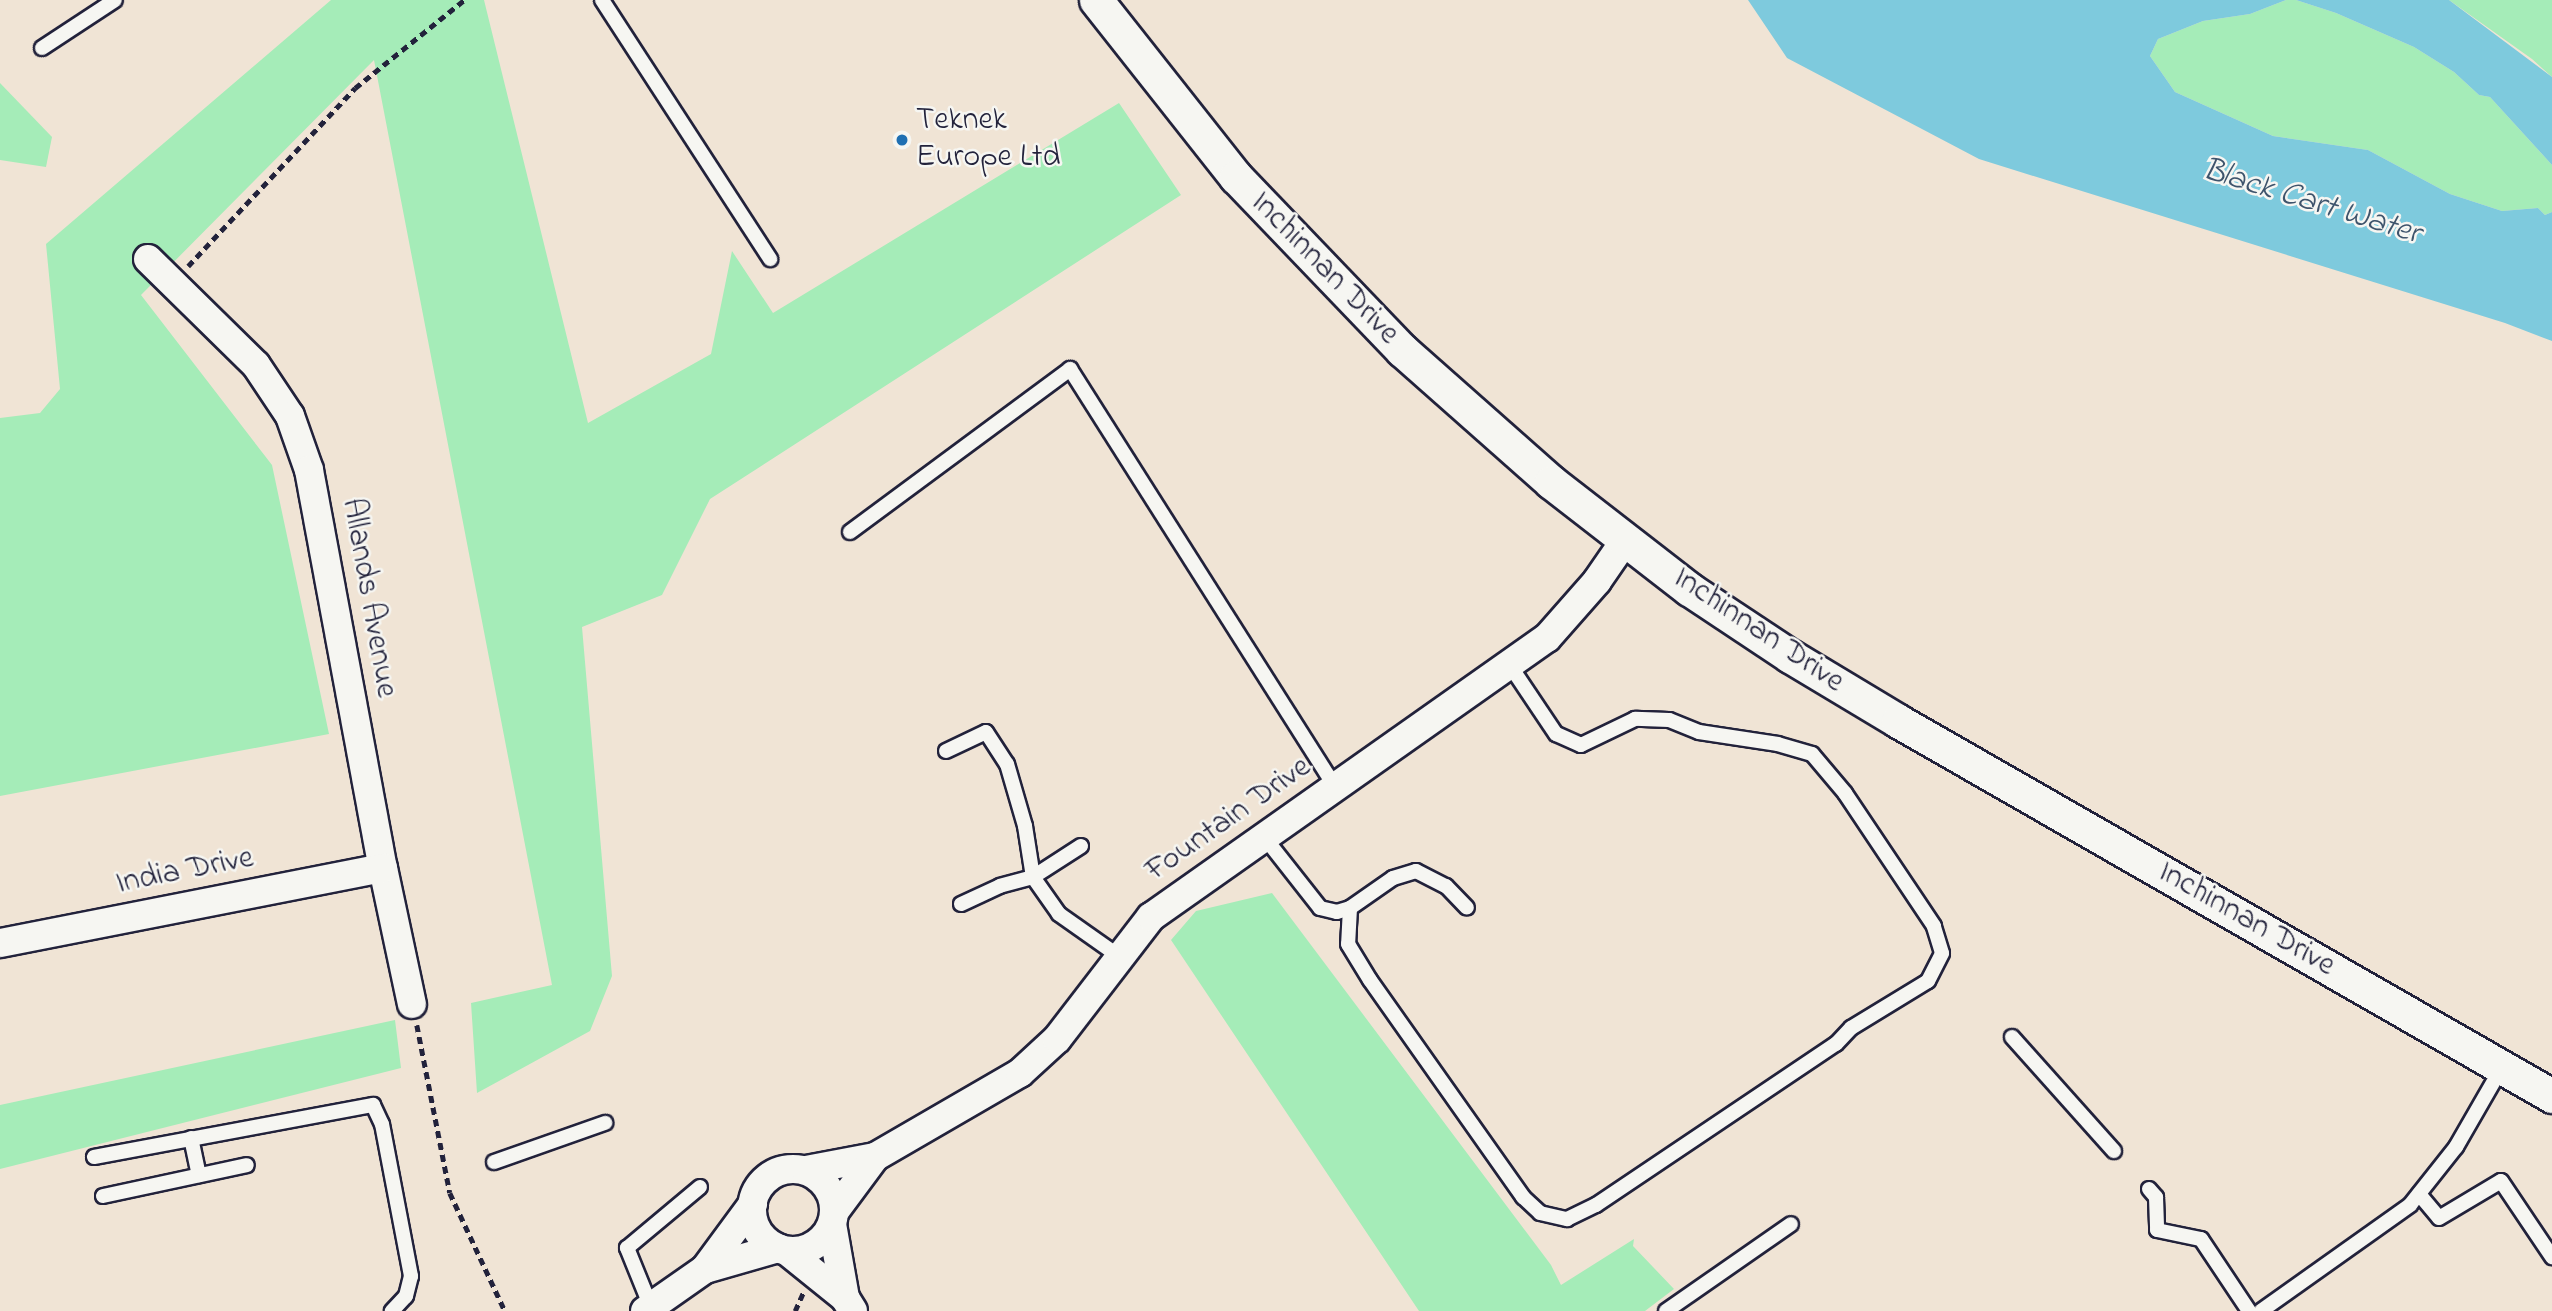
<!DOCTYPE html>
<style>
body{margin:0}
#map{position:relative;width:2552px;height:1311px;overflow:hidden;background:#f0e4d5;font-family:"Indie Flower",sans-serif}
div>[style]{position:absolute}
.green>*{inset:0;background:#a5ecb8}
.water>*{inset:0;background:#7ecadd}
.path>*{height:4.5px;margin-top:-2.25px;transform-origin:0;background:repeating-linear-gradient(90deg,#22223b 0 7px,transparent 0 12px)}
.roads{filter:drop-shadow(2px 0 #22223b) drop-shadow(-2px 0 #22223b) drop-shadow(0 2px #22223b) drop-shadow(0 -2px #22223b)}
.service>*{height:14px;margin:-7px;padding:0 7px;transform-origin:7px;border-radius:7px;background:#f6f6f2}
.minor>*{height:28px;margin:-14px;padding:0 14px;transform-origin:14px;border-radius:14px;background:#f6f6f2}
.minor>.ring{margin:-14px;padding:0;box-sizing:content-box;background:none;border:28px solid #f6f6f2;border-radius:50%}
.tertiary>*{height:33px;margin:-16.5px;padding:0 16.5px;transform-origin:16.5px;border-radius:16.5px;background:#f6f6f2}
.dots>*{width:19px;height:19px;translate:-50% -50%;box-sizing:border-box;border:4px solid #f6f6f2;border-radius:50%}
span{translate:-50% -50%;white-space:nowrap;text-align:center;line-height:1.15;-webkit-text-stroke:5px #f6f6f2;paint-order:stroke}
.poi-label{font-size:32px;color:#22223b}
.left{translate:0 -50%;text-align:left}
.street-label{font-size:32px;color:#22223b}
.water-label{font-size:33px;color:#3e546c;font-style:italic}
</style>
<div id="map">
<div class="green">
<i style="clip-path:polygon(331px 0,484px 0,588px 423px,711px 354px,732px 251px,773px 313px,1119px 103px,1181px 195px,710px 499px,662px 595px,582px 627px,612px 976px,590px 1031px,477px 1093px,471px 1003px,552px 985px,374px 60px,141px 295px,272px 465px,329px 734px,0 796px,0 418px,40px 413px,60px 389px,46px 244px)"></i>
<i style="clip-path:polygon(2286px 0,2296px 0,2336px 13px,2414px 47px,2454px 72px,2479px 95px,2490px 97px,2552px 165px,2552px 212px,2545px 215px,2538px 208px,2502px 211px,2450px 194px,2368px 150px,2273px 136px,2175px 92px,2150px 56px,2158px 39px,2203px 21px,2250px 14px)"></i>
<i style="clip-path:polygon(2449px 0,2552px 0,2552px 77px,2532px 59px)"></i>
<i style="clip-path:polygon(0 83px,52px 137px,46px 167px,0 160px)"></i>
<i style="clip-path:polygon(1272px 893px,1551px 1265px,1561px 1285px,1634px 1239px,1633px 1246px,1674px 1289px,1645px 1311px,1419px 1311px,1171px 940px,1196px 911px)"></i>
<i style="clip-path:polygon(395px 1020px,401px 1068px,0 1169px,0 1105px)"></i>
</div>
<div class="water">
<i style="clip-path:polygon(1748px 0,2286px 0,2250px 14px,2203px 21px,2158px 39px,2150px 56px,2175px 92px,2273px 136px,2368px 150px,2450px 194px,2502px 211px,2538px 208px,2545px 215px,2552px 212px,2552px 341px,2505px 323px,1979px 159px,1787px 58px)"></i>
<i style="clip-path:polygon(2296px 0,2449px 0,2552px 77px,2552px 165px,2490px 97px,2479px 95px,2454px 72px,2414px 47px,2336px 13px)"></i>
</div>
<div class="path">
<i style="left:188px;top:266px;width:244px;rotate:-46.8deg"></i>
<i style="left:355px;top:88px;width:140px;rotate:-38.9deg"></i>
<i style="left:417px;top:1025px;width:171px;rotate:78.9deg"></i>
<i style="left:450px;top:1193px;width:130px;rotate:65deg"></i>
<i style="left:795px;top:1311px;width:20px;rotate:-66deg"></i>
</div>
<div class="roads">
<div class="service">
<i style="left:602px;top:0;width:309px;rotate:57deg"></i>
<i style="left:42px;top:48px;width:87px;rotate:-33.3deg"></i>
<i style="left:850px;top:532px;width:274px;rotate:-36.5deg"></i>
<i style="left:1070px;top:369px;width:496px;rotate:57.6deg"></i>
<i style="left:946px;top:751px;width:44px;rotate:-25.4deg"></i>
<i style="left:986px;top:732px;width:38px;rotate:57deg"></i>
<i style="left:1007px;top:764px;width:65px;rotate:73.8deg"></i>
<i style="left:1025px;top:826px;width:52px;rotate:81.1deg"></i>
<i style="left:1033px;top:877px;width:34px;rotate:165deg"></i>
<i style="left:1000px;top:886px;width:43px;rotate:155.2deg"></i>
<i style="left:1265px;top:838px;width:89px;rotate:51.8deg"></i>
<i style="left:1320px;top:908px;width:17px;rotate:13deg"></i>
<i style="left:1337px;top:912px;width:14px;rotate:-17deg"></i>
<i style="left:1350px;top:908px;width:52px;rotate:-34.9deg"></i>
<i style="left:1393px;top:878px;width:24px;rotate:-17deg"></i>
<i style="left:1416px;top:871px;width:34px;rotate:27deg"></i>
<i style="left:1446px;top:886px;width:30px;rotate:46deg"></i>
<i style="left:1081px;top:846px;width:57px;rotate:147.1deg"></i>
<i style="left:1033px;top:877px;width:45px;rotate:54.9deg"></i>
<i style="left:1059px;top:914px;width:75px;rotate:35.2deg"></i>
<i style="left:1350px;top:908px;width:36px;rotate:93deg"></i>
<i style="left:1348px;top:944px;width:42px;rotate:58.6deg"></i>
<i style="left:1370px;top:980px;width:266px;rotate:54.8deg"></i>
<i style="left:1523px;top:1197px;width:23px;rotate:43deg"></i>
<i style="left:1540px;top:1213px;width:28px;rotate:13deg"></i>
<i style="left:1567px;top:1219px;width:32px;rotate:-26deg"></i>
<i style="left:1596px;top:1205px;width:289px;rotate:-33.9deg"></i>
<i style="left:1836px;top:1044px;width:22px;rotate:-47deg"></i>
<i style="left:1851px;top:1028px;width:90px;rotate:-31.4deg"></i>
<i style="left:1928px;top:981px;width:31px;rotate:-63deg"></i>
<i style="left:1942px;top:953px;width:28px;rotate:-107deg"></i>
<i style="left:1934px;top:926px;width:160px;rotate:-123.8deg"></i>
<i style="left:1845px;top:793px;width:51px;rotate:-130.2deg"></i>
<i style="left:1812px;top:754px;width:35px;rotate:-164deg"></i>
<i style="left:1778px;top:744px;width:80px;rotate:-171.4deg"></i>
<i style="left:1699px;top:732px;width:32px;rotate:-158deg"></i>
<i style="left:1669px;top:720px;width:34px;rotate:-178deg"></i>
<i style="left:1635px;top:719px;width:60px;rotate:154.3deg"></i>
<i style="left:1581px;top:745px;width:27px;rotate:-156deg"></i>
<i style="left:1556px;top:734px;width:84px;rotate:-123.9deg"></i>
<i style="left:2012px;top:1037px;width:153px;rotate:48.2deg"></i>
<i style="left:191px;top:1138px;width:38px;rotate:78deg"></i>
<i style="left:94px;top:1157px;width:284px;rotate:-10.6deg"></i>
<i style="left:373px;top:1105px;width:21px;rotate:65deg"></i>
<i style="left:382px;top:1124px;width:155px;rotate:79.2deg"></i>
<i style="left:411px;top:1276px;width:21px;rotate:104deg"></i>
<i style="left:406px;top:1296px;width:21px;rotate:133deg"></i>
<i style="left:494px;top:1162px;width:118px;rotate:-19.4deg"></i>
<i style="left:2149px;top:1189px;width:11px;rotate:49deg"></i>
<i style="left:2156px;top:1197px;width:33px;rotate:88deg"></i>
<i style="left:2157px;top:1230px;width:45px;rotate:11.6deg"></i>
<i style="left:2201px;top:1239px;width:87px;rotate:56.3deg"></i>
<i style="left:2419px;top:1194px;width:31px;rotate:50deg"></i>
<i style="left:2439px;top:1218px;width:72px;rotate:-30.8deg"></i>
<i style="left:2501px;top:1181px;width:92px;rotate:56.1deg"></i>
<i style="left:103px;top:1196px;width:147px;rotate:-12.1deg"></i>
<i style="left:651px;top:1307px;width:64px;rotate:-112.1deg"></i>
<i style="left:627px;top:1248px;width:95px;rotate:-39.9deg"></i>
<i style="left:1666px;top:1311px;width:152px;rotate:-34.8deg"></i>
<i style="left:2261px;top:1311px;width:183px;rotate:-35.4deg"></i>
<i style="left:2410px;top:1205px;width:74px;rotate:-51.6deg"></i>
<i style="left:2456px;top:1147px;width:92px;rotate:-60.1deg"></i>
</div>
<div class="minor">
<i style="left:148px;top:259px;width:151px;rotate:44.5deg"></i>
<i style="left:256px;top:365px;width:61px;rotate:56.3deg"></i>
<i style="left:290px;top:416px;width:57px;rotate:70.6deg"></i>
<i style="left:309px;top:470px;width:405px;rotate:79.5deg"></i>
<i style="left:383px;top:868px;width:139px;rotate:78deg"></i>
<i style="left:0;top:943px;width:390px;rotate:-11.1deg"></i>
<i class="ring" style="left:752px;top:1169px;width:54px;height:54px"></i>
<i style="left:806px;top:1170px;width:70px;rotate:-10.7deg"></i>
<i style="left:875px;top:1157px;width:168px;rotate:-30.1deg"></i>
<i style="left:1020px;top:1073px;width:50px;rotate:-42.6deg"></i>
<i style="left:1057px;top:1039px;width:154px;rotate:-52.4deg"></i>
<i style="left:1151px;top:917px;width:484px;rotate:-35.2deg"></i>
<i style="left:1547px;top:638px;width:76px;rotate:-48.7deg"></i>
<i style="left:1597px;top:581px;width:51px;rotate:-55.4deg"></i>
<i style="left:835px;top:1211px;width:67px;rotate:-53.5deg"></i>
<i style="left:832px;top:1224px;width:75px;rotate:80deg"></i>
<i style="left:787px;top:1251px;width:75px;rotate:39deg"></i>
<i style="left:845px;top:1298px;width:15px;rotate:58deg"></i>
<i style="left:705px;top:1269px;width:76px;rotate:-16deg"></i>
<i style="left:645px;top:1311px;width:73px;rotate:-35deg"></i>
<i style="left:705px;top:1269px;width:81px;rotate:-53.6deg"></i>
</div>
<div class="tertiary">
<i style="left:1096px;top:0;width:226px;rotate:51.7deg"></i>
<i style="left:1236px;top:177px;width:240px;rotate:46.2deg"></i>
<i style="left:1402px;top:350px;width:199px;rotate:41.5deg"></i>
<i style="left:1551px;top:482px;width:175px;rotate:37.8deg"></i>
<i style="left:1689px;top:589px;width:121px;rotate:33.6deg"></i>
<i style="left:1790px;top:656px;width:126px;rotate:31deg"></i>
<i style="left:1898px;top:721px;width:754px;rotate:29.83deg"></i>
</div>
</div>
<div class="dots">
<i style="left:902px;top:140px;background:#1f6fb2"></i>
</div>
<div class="poi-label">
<span class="left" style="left:916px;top:140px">Teknek<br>Europe Ltd</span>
</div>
<div class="street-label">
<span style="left:1324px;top:269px;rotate:46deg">Inchinnan Drive</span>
<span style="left:368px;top:598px;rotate:80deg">Allands Avenue</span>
<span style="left:1758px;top:631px;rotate:34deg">Inchinnan Drive</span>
<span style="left:1229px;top:820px;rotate:-35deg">Fountain Drive</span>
<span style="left:185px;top:872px;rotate:-11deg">India Drive</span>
<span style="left:2246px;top:920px;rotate:30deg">Inchinnan Drive</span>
</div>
<div class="water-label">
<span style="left:2311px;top:203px;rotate:17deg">Black Cart Water</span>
</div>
</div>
